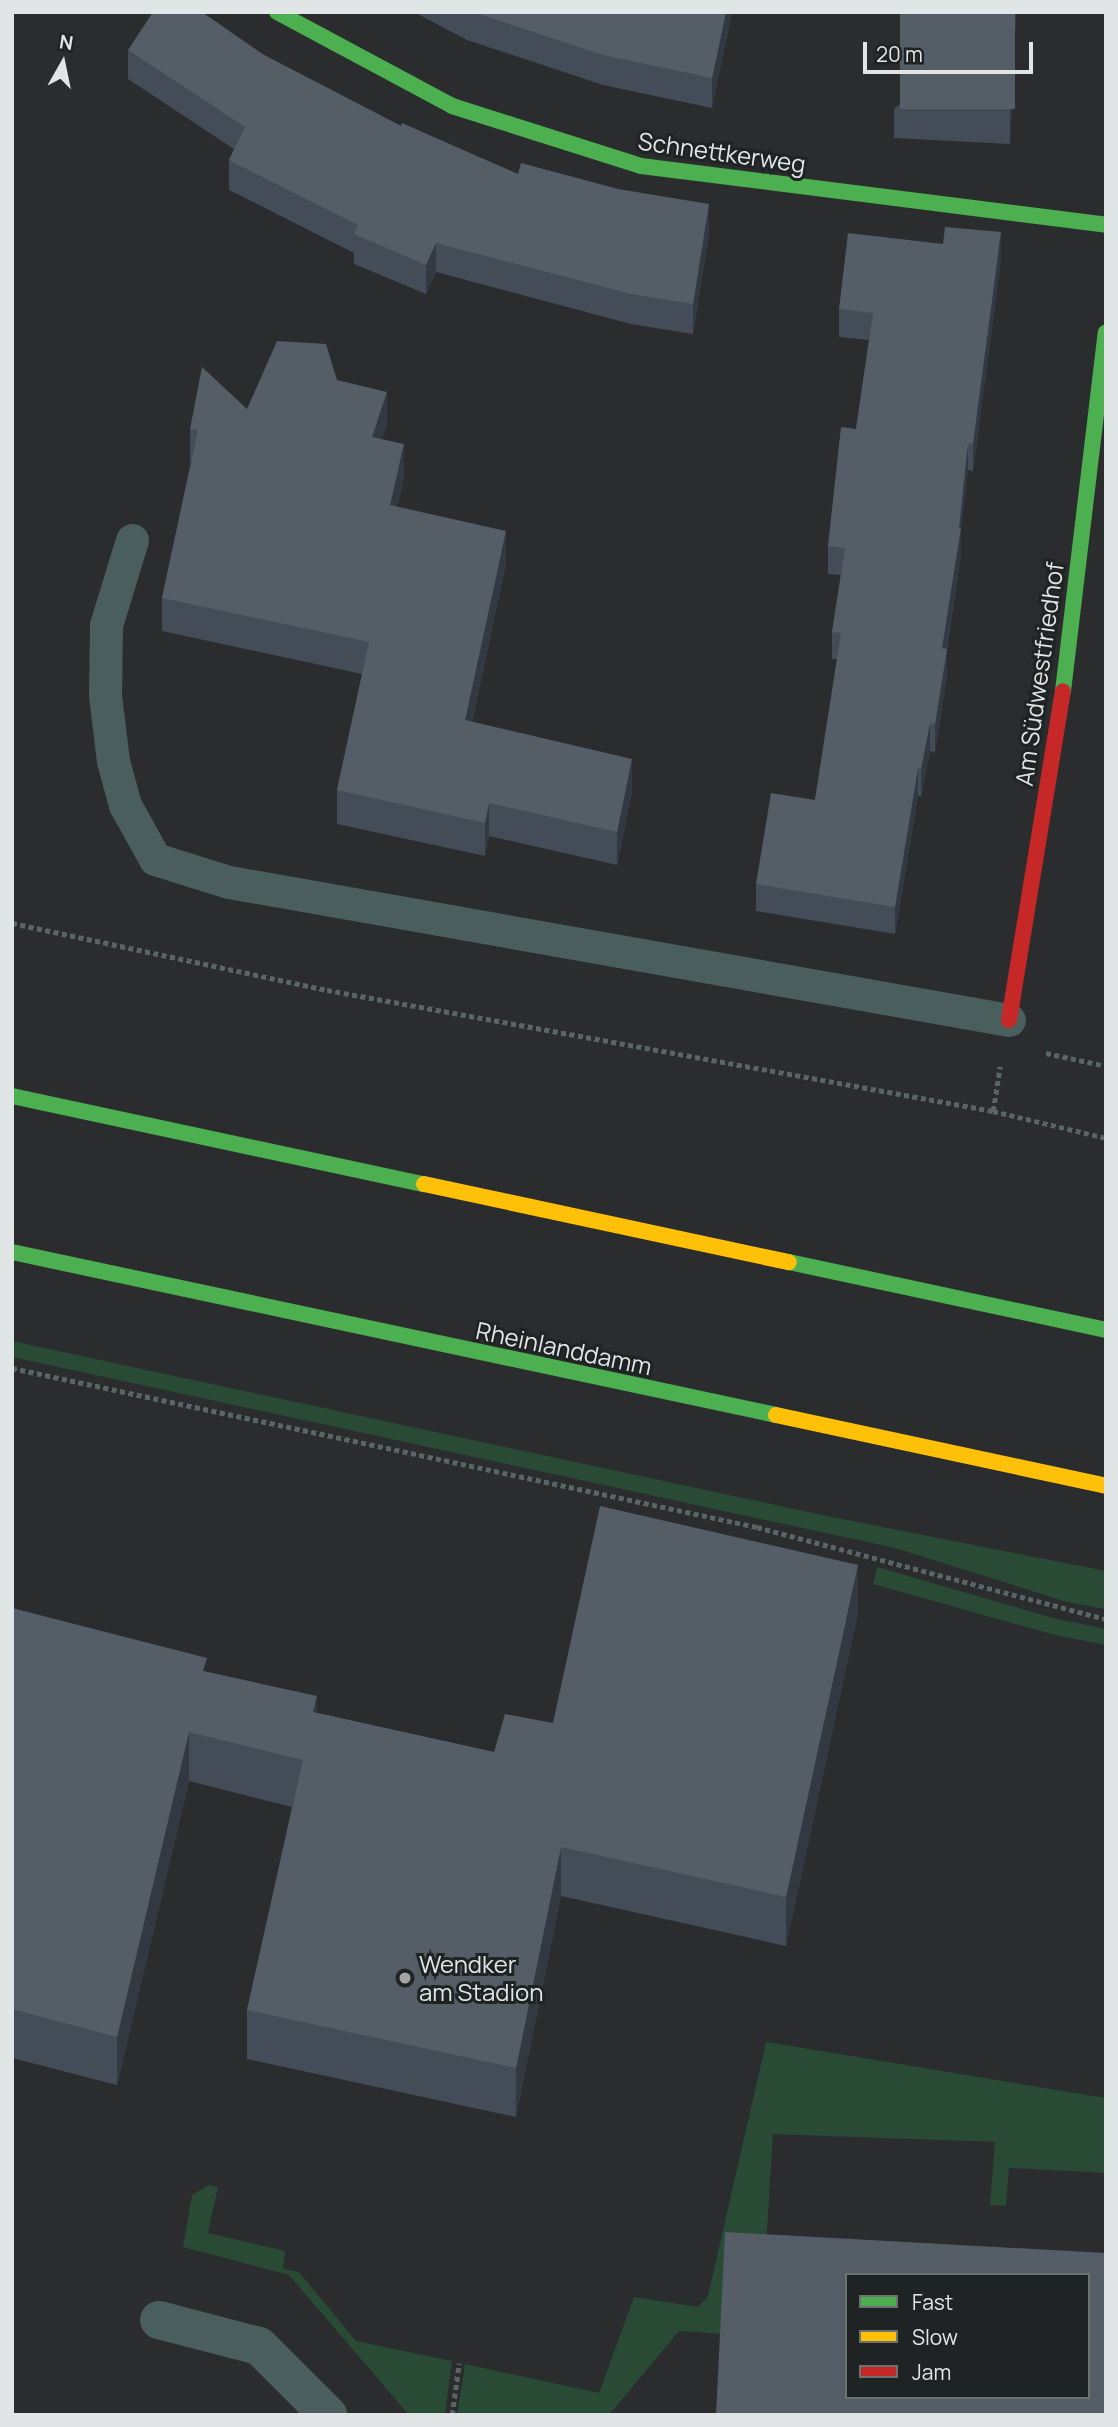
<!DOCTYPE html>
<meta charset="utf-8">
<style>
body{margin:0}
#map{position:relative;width:1118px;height:2427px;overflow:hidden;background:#2a2c2d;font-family:Manrope,sans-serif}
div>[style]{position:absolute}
.green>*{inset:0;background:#294a35}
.path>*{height:4.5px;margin-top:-2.25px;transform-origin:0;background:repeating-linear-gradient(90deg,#596665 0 5px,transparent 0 8.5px)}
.lane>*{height:33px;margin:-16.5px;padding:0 16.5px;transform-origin:16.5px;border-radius:16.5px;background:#4a5f5d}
.street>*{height:38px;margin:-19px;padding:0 19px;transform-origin:19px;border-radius:19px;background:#4a5f5d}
.fast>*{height:16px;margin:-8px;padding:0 8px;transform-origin:8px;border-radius:8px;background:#4caf50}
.slow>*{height:16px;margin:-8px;padding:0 8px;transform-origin:8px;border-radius:8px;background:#ffc107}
.jam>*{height:16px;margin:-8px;padding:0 8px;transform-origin:8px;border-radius:8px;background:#c62828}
.wall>*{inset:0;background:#444d57}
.shaded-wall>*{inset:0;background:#323940}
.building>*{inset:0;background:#555e66;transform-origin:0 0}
.dots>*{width:19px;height:19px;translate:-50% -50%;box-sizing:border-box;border:4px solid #202324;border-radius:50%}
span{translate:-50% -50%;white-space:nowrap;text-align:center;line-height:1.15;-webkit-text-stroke:6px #202324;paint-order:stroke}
.street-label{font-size:24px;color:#e2e5e5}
.poi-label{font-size:24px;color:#e2e5e5}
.left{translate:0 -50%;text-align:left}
.frame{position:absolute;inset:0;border:14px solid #e2e5e5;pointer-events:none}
.legend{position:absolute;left:845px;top:2273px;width:245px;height:126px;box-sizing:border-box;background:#202324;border:2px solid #6e7171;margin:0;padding:9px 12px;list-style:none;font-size:21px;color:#e2e5e5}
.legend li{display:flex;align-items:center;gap:14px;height:35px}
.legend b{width:35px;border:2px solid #6e7171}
.north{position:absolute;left:28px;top:28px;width:70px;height:70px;-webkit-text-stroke:5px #202324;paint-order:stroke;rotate:9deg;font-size:19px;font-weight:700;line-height:28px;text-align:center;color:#e2e5e5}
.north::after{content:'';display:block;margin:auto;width:24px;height:32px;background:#e2e5e5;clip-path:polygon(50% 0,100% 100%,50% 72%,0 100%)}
.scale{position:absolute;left:863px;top:42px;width:170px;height:32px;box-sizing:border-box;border:4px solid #e2e5e5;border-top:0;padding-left:9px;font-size:21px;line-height:24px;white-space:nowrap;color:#e2e5e5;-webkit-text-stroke:5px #202324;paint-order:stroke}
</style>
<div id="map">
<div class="green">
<i style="clip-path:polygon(12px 1341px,827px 1516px,1106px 1571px,1106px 1609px,1067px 1602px,895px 1548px,12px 1357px)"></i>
<i style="clip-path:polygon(877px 1567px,1053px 1618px,1106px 1629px,1106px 1645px,1055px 1635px,873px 1584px)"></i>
<i style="clip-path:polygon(766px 2042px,1106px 2098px,1106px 2173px,1009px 2168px,1006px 2206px,990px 2205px,995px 2142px,773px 2134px,766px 2247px,847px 2275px,723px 2334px,679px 2331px,609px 2415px,457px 2415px,465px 2364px,599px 2393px,634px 2297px,698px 2307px,708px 2296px)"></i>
<i style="clip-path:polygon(209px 2185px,218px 2187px,208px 2233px,285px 2251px,283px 2269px,299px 2272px,356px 2341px,452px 2361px,445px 2415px,409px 2415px,289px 2275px,183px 2247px,192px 2195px)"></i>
</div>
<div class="path">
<i style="left:12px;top:923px;width:322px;rotate:12deg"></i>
<i style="left:327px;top:990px;width:677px;rotate:10.3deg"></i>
<i style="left:993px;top:1111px;width:116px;rotate:13.4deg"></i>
<i style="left:1046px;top:1053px;width:61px;rotate:12.2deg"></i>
<i style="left:993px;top:1111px;width:45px;rotate:-81deg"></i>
<i style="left:12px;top:1368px;width:762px;rotate:12.05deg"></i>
<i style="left:757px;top:1527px;width:361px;rotate:14.8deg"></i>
<i style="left:452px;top:2415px;width:52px;rotate:-82.3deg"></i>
</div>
<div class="lane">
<i style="left:132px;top:540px;width:89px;rotate:107deg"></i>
<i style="left:106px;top:625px;width:70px;rotate:90.8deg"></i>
<i style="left:105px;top:695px;width:66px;rotate:83.1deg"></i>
<i style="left:113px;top:761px;width:46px;rotate:74.7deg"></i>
<i style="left:125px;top:805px;width:62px;rotate:60.9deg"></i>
<i style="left:155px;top:859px;width:77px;rotate:17.3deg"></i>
<i style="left:229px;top:882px;width:792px;rotate:10.03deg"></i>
</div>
<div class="street">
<i style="left:159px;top:2320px;width:103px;rotate:14.6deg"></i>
<i style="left:259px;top:2346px;width:98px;rotate:45deg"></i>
</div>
<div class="fast">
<i style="left:277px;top:12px;width:199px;rotate:28.2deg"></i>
<i style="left:452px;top:106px;width:198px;rotate:17.6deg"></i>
<i style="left:641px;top:166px;width:469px;rotate:7.2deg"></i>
<i style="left:1063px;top:691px;width:361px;rotate:-83.2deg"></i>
<i style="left:12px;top:1096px;width:421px;rotate:12.1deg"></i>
<i style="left:12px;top:1252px;width:781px;rotate:12.04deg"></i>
<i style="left:789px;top:1262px;width:324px;rotate:12.1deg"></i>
</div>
<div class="slow">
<i style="left:424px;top:1184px;width:373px;rotate:12.1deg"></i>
<i style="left:776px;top:1415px;width:338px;rotate:12.1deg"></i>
</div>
<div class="jam">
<i style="left:1009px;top:1020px;width:333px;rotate:-80.7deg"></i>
</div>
<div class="wall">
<i style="clip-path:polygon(27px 12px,46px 12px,46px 13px)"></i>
<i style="clip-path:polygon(414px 12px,732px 12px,712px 108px,603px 85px,467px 40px)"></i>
<i style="clip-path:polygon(1016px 12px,1010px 144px,894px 138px,894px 109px)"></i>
<i style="clip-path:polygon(128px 50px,264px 55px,401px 126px,518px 174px,709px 234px,693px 334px,631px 324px,436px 272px,426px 294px,354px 264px,354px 253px,229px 190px,229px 160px,234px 149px,128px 79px)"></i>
<i style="clip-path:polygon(1001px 260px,973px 471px,968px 470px,961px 528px,961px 555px,947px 648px,947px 676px,935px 752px,930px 751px,921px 796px,918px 796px,895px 934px,756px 911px,756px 884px,815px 800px,837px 659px,832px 659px,832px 632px,841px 575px,828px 574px,828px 546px,856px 429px,869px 340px,839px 337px,839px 309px)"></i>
<i style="clip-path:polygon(337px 380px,387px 425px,382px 439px,404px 478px,397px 507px,506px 564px,472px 722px,632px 792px,617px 865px,489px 836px,485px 856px,337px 824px,337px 790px,362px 674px,162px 631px,162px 598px,191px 462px,190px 462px,190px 429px)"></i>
<i style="clip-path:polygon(12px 1608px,207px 1672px,317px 1713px,494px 1752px,553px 1723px,858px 1613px,786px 1946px,561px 1896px,516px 2117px,247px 2059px,247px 2010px,292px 1807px,189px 1781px,117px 2085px,12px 2058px)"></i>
</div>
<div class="shaded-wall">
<i style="clip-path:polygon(726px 12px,732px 12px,712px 108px,712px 78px)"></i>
<i style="clip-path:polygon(1015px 12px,1016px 12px,1010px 144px,1010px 115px)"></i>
<i style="clip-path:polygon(709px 204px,709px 234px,693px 334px,693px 304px)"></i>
<i style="clip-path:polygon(1001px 232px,1001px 260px,973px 471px,973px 443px)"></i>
<i style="clip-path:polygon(436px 243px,436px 272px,426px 294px,426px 265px)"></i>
<i style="clip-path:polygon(387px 392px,387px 425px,372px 470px,372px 437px)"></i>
<i style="clip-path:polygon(968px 443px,968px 470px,961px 529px,961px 555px,942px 675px,942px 648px,959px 528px)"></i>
<i style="clip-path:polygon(404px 444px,404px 478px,390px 538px,390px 505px)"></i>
<i style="clip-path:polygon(506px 531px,506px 564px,465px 754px,465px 720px)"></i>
<i style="clip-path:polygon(947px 649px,947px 676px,935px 752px,935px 724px)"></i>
<i style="clip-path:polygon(930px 723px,930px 751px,921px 796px,921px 769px)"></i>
<i style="clip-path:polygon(632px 759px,632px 792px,617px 865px,617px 832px)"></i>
<i style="clip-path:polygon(918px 768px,918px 796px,895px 934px,895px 907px)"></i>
<i style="clip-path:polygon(489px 803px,489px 836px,485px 856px,485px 823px)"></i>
<i style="clip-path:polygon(858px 1565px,858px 1613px,786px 1946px,786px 1897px)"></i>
<i style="clip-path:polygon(317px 1696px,317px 1745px,313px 1712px)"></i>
<i style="clip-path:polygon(189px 1732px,189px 1781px,117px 2085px,117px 2037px)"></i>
<i style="clip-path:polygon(561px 1847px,561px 1896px,516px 2117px,516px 2068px)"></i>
</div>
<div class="building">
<i style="clip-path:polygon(153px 12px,202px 12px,264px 55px,401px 126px,402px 123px,518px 174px,521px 163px,618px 189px,709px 204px,693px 304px,631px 294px,436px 243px,426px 265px,354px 234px,358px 225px,229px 160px,245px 127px,128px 50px)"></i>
<i style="clip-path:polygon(473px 12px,726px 12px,712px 78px,603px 55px)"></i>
<i style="left:900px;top:12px;width:115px;height:97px"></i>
<i style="clip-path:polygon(945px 227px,1001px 232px,973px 443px,968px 443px,959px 528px,961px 528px,942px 648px,947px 649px,935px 724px,930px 723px,921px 769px,918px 768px,895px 907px,756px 884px,771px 793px,815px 800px,841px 633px,832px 632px,845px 548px,828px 546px,841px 427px,856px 429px,873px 313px,839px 309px,848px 233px,943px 244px)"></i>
<i style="clip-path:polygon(277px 341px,326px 344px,337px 380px,387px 392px,372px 437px,404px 444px,390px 505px,506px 531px,465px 720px,632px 759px,617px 832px,489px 803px,485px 823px,337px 790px,369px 642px,162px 598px,198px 430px,190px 429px,202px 367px,247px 409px)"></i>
<i style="clip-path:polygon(600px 1506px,858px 1565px,786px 1897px,561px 1847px,516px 2068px,247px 2010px,303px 1760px,189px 1732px,117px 2037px,12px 2009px,12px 1608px,207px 1658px,203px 1671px,317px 1696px,313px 1712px,494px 1752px,505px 1714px,553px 1723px)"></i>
<i style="clip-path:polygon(evenodd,725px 2232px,1106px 2253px,1106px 2415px,716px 2415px,725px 2232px,847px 2275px,1088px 2275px,1088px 2397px,847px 2397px,847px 2275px)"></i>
</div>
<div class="dots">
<i style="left:405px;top:1978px;background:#a2a4a5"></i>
</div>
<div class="street-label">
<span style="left:722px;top:152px;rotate:8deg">Schnettkerweg</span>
<span style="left:1039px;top:674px;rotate:-82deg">Am Südwestfriedhof</span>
<span style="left:564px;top:1348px;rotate:12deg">Rheinlanddamm</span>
</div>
<div class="poi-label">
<span class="left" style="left:419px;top:1978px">Wendker<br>am Stadion</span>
</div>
<div class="frame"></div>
<ul class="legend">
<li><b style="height:9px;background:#4caf50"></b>Fast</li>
<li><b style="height:9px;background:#ffc107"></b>Slow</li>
<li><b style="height:9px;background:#c62828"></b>Jam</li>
</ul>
<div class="north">N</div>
<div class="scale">20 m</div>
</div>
